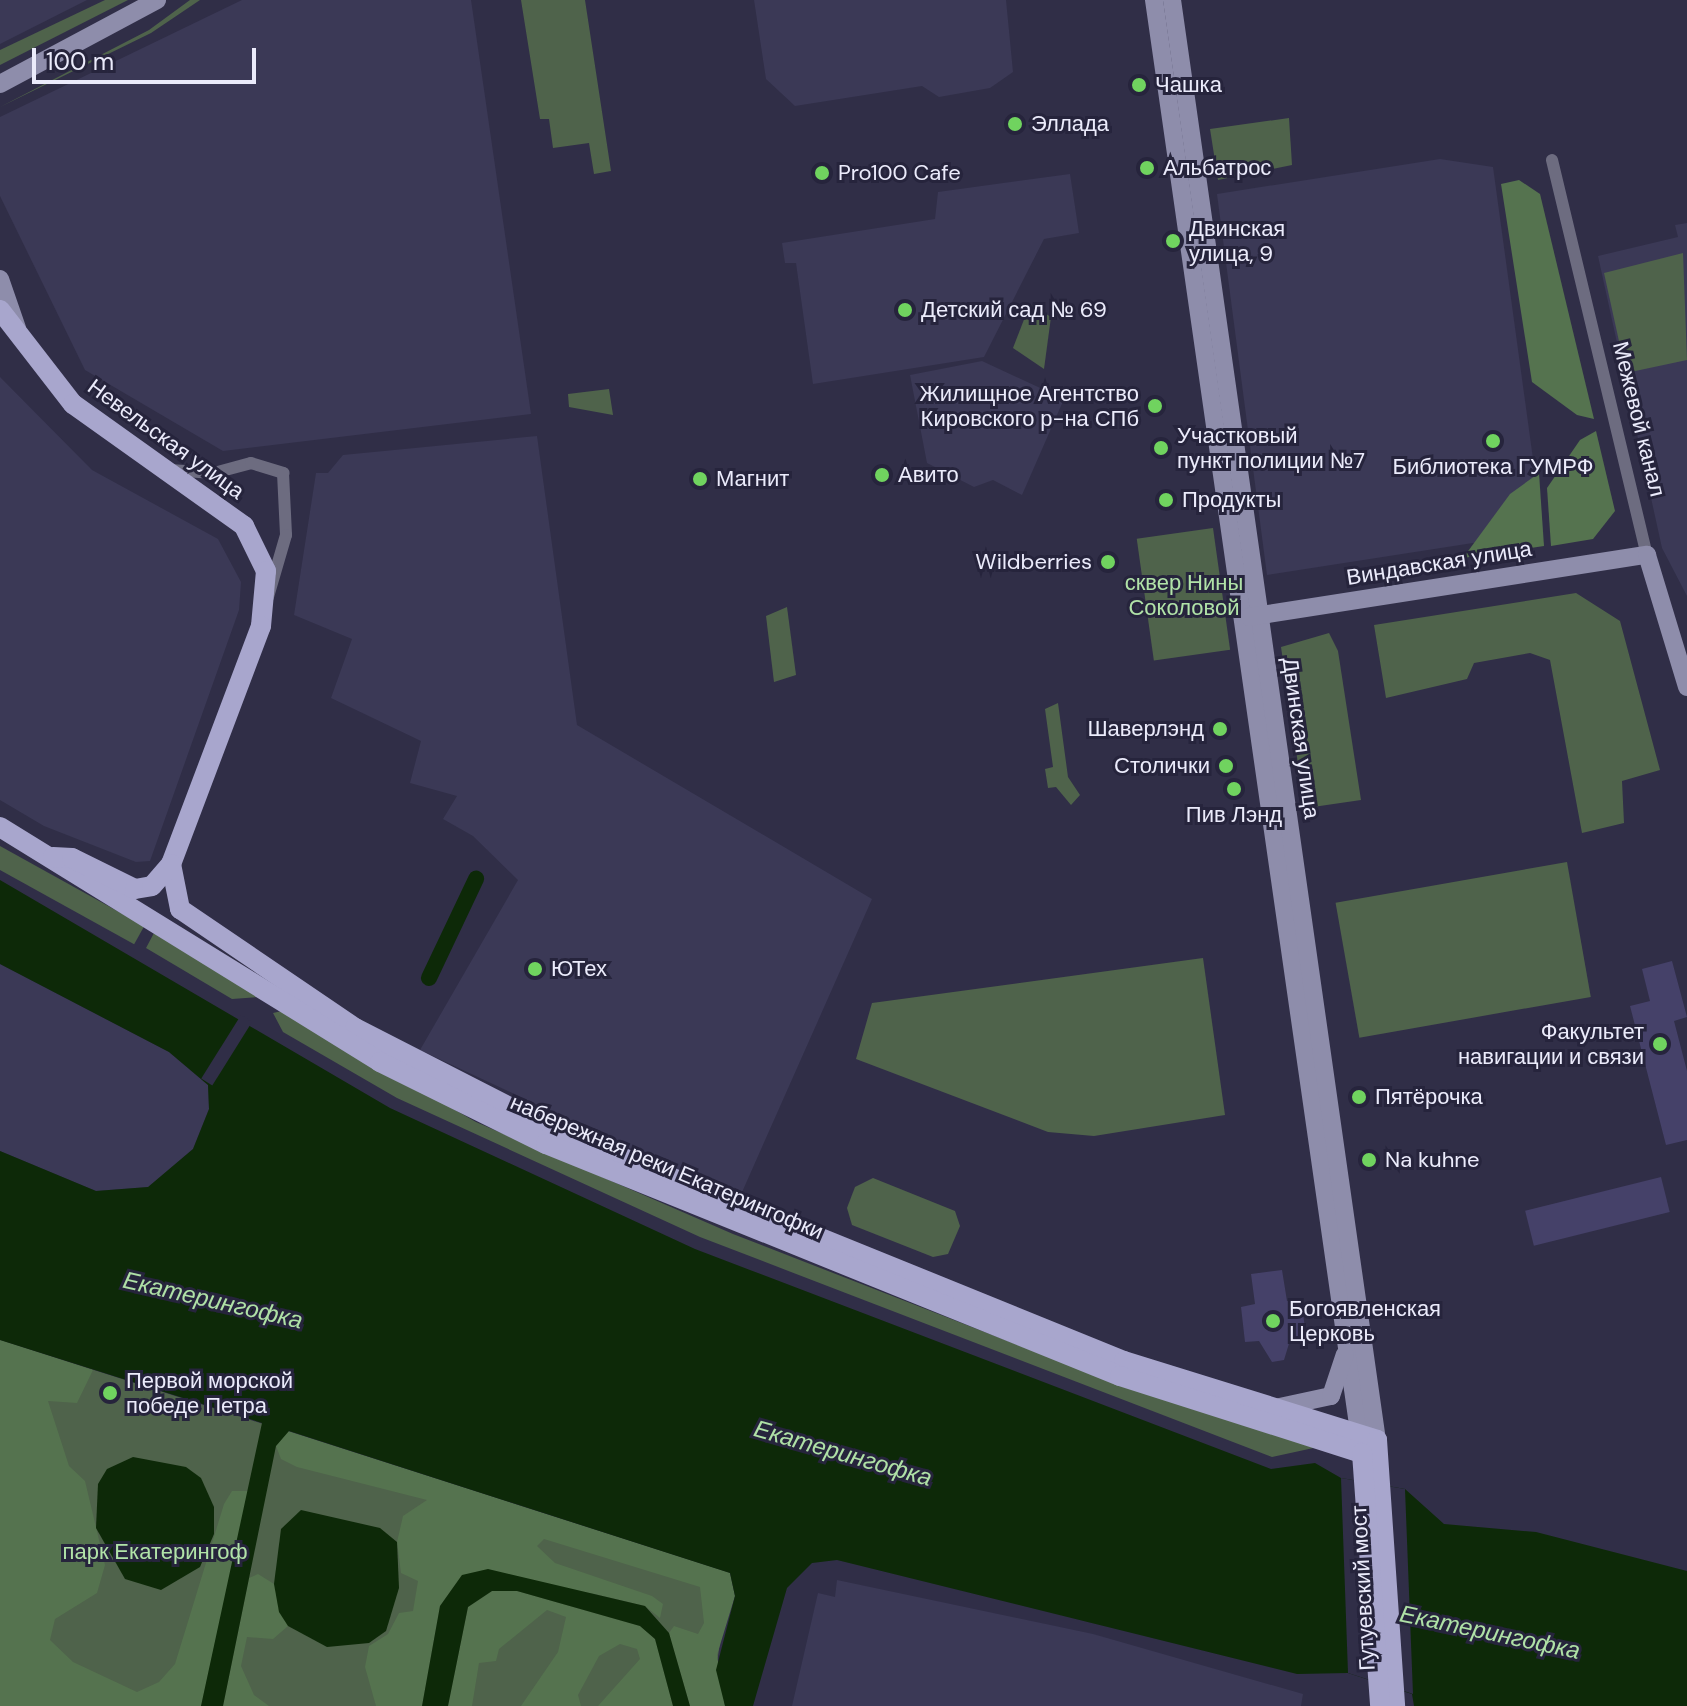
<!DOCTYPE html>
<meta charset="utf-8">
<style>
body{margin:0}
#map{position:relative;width:1687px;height:1706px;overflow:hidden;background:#302e47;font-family:"DM Sans",sans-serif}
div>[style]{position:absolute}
.built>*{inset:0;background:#3b3956}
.green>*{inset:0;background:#4f634b;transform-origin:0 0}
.forest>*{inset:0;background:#55734f}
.water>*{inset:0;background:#0d2908}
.pier>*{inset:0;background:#302e47;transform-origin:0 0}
.canal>*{height:16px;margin:-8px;padding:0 8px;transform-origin:8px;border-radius:8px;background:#0d2908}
.building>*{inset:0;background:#454169;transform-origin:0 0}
.street>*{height:12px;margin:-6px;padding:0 6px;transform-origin:6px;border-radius:6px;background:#6d6c80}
.secondary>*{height:18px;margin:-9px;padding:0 9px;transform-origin:9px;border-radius:9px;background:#8e8dab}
.primary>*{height:20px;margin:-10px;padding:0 10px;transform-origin:10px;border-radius:10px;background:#a8a6cd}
.dots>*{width:22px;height:22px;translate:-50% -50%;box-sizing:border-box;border:4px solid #26243c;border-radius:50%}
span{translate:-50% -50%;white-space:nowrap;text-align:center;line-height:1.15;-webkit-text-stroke:6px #26243c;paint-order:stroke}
.poi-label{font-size:22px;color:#ebebfb}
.left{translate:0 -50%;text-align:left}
.right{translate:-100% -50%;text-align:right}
.street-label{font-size:22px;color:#ebebfb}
.park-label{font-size:22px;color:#b1e3a8}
.water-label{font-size:24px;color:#afe1a6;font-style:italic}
.scale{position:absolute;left:32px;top:48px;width:224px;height:36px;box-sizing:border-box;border:4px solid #ebebfb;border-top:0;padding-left:10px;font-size:24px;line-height:28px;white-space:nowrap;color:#ebebfb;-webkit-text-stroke:6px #26243c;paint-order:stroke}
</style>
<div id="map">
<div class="built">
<i style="clip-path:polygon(0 0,87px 0,0 44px)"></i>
<i style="clip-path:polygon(242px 0,471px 0,531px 414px,223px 451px,85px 370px,0 196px,0 117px)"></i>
<i style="clip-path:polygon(754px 0,1006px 0,1013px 72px,990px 88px,939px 97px,922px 86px,795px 106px,766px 79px)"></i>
<i style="clip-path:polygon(1440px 159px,1493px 167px,1543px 532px,1267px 575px,1217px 194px)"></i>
<i style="clip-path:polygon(1070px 174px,1079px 233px,1044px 239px,984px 357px,813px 384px,796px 263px,785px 263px,782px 243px,935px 219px,938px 192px)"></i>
<i style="clip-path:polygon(1687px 223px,1687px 596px,1662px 548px,1598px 256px,1678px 237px,1675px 225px)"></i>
<i style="clip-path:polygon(982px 361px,1064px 399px,1022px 495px,993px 480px,974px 487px,927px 463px,910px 375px)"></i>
<i style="clip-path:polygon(0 377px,92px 470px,218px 539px,241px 582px,239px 610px,150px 861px,136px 862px,44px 826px,0 800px)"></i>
<i style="clip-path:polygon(537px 436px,577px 725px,872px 899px,739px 1199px,420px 1050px,518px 880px,473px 836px,443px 819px,457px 796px,410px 783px,421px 741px,331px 698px,352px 639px,294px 615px,316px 473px,328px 473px,343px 455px)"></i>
<i style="clip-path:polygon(0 964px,169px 1052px,208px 1085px,209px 1109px,193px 1149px,149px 1187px,96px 1191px,0 1151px)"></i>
<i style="clip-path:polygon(837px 1580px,1093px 1634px,1303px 1694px,1301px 1706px,792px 1706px,818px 1593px,835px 1597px)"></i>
</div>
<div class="green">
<i style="clip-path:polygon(105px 0,128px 0,0 65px,0 50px)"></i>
<i style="clip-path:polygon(190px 0,200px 0,151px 33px,0 107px,149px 30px)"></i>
<i style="clip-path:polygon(521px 0,585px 0,611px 171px,594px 174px,589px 143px,553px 148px,549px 119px,540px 119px)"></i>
<i style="clip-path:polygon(1289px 118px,1292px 165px,1218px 180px,1210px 129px)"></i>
<i style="clip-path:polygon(1683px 253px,1687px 360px,1626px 373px,1604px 273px)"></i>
<i style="clip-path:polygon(1030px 304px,1051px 317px,1044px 369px,1013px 348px)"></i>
<i style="clip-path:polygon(609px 389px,613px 415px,569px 407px,568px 394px)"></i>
<i style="left:1213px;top:528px;width:123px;height:77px;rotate:82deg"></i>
<i style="clip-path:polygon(1576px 593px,1620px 621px,1660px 770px,1622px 781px,1624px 823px,1582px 833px,1550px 660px,1530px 653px,1474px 663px,1467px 679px,1386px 698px,1374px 625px)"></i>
<i style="clip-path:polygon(787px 607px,796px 675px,774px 682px,766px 616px)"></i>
<i style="clip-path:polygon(1329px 633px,1338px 651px,1361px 800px,1313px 807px,1303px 798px,1281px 647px)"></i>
<i style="clip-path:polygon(1058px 703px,1068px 777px,1080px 795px,1071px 805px,1056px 787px,1048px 788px,1045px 769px,1053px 767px,1045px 709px)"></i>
<i style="left:0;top:846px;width:165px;height:21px;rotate:29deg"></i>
<i style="left:1567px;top:862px;width:137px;height:235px;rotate:80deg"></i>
<i style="clip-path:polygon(154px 933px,259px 997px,232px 999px,146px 948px)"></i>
<i style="clip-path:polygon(1203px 958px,1225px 1115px,1094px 1136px,1048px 1132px,856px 1059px,872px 1003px)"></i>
<i style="clip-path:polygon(282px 1011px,476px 1122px,733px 1234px,1085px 1371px,1318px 1447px,1272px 1457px,700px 1237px,397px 1098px,283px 1032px,273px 1013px)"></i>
<i style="clip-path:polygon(873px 1178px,955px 1211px,960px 1226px,948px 1254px,933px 1257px,852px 1225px,847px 1208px,855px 1187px)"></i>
<i style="clip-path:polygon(0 1340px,730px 1573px,716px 1670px,725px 1706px,0 1706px)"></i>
</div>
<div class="forest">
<i style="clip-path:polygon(1519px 180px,1540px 194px,1594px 419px,1577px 415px,1532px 382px,1501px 184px)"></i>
<i style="clip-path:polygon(1596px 431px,1615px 511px,1593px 539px,1551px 546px,1547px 488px,1580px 440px)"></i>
<i style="clip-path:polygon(1539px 473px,1544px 546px,1463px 558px,1510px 494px)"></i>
<i style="clip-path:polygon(0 1340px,93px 1370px,77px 1403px,48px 1401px,69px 1466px,85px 1481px,105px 1565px,97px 1593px,55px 1619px,50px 1640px,73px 1662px,137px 1692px,159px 1682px,175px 1664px,224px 1504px,232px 1491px,249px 1491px,201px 1706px,0 1706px)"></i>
<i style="clip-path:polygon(288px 1431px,730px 1573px,735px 1596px,717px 1655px,725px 1706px,690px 1706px,669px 1633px,674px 1626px,698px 1634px,704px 1623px,700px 1587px,544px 1539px,537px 1546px,555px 1563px,652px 1596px,663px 1604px,660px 1618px,645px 1606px,595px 1594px,462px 1575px,440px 1606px,422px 1706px,376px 1706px,365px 1667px,369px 1646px,388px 1634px,399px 1613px,413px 1611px,418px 1581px,401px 1573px,397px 1542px,403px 1516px,427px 1500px,297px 1467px,281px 1459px,276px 1446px)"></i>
<i style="clip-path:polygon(258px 1574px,274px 1584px,288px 1626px,273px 1639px,247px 1637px,241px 1666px,254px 1695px,269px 1706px,223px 1706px,249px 1578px)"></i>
<i style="clip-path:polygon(492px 1591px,517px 1591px,640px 1626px,655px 1639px,673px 1706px,598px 1706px,640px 1659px,637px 1649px,620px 1644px,599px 1656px,578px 1695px,581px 1706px,521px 1706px,558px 1652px,566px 1617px,547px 1610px,499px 1649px,496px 1661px,479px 1663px,472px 1706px,448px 1706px,468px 1607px)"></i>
</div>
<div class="water">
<i style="clip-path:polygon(0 880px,390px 1108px,695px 1249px,1271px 1469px,1315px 1463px,1341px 1478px,1405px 1489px,1444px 1524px,1536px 1532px,1687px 1571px,1687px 1706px,1414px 1706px,1412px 1694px,1348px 1673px,1297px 1674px,837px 1560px,812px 1563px,787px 1588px,753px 1706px,725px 1706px,716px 1670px,735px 1596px,730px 1573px,289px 1431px,276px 1446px,223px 1706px,201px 1706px,262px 1423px,0 1340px,0 1151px,96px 1191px,148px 1187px,193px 1149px,209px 1109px,208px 1085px,169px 1052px,0 964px)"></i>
<i style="clip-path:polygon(133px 1457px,186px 1467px,201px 1478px,214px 1507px,214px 1534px,200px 1567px,161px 1590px,125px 1579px,96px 1528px,98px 1484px,107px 1469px)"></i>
<i style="clip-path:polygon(301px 1510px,380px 1528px,397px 1542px,399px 1588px,386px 1631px,369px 1643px,327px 1647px,288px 1626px,279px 1612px,274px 1584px,281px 1529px)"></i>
<i style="clip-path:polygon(488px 1569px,645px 1606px,669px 1633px,690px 1706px,673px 1706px,655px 1639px,640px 1626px,517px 1591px,492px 1591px,468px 1607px,448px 1706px,422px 1706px,440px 1606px,462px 1575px)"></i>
</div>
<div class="pier">
<i style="left:241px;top:1015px;width:13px;height:75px;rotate:32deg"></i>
<i style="clip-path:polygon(1341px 1478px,1405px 1489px,1413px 1694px,1348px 1673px)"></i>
</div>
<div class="canal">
<i style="left:429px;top:978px;width:110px;rotate:-64.6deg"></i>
</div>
<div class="building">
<i style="clip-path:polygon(1672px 961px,1687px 1017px,1674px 1021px,1687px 1071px,1687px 1140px,1666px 1145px,1630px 1006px,1650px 1001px,1642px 969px)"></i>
<i style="left:1661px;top:1177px;width:36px;height:140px;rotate:76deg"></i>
<i style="clip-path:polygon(1282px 1270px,1287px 1301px,1301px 1299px,1306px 1335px,1291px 1337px,1284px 1360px,1272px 1362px,1259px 1341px,1245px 1342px,1241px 1307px,1255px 1304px,1251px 1274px)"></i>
</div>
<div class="street">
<i style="left:1552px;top:160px;width:406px;rotate:76.5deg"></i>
<i style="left:170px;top:470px;width:44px;rotate:3.9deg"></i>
<i style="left:214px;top:473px;width:38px;rotate:-15deg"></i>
<i style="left:251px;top:463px;width:34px;rotate:17deg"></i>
<i style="left:283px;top:473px;width:62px;rotate:87.2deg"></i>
<i style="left:286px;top:535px;width:65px;rotate:106.2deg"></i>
</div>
<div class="secondary">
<i style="left:1154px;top:0;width:1461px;rotate:81.85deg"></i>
<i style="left:1172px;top:0;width:1455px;rotate:81.9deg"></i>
<i style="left:0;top:84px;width:178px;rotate:-28.1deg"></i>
<i style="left:0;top:279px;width:52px;rotate:70.9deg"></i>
<i style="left:1249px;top:617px;width:403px;rotate:-8.9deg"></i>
<i style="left:1647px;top:555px;width:138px;rotate:73.1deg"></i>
<i style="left:1275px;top:1408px;width:57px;rotate:-12.1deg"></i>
<i style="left:1331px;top:1396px;width:44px;rotate:-71.6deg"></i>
</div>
<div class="primary">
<i style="left:0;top:310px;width:119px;rotate:52.2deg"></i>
<i style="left:73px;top:404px;width:210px;rotate:35.5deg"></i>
<i style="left:244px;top:526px;width:50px;rotate:63.9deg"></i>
<i style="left:266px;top:571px;width:55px;rotate:95.2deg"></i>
<i style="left:261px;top:626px;width:254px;rotate:110.7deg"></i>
<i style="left:171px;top:864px;width:46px;rotate:78.7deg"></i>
<i style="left:180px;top:909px;width:212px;rotate:34.2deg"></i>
<i style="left:355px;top:1028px;width:221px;rotate:27.1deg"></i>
<i style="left:552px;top:1129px;width:617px;rotate:22.08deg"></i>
<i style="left:1124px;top:1361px;width:265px;rotate:17.3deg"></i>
<i style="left:1377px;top:1440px;width:267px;rotate:86.1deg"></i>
<i style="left:0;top:827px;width:447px;rotate:31.7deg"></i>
<i style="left:380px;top:1062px;width:185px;rotate:26.3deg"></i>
<i style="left:546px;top:1144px;width:619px;rotate:22.01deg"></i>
<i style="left:1120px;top:1376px;width:254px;rotate:17.7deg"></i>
<i style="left:1362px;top:1453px;width:254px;rotate:85.9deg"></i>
<i style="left:53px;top:857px;width:19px;rotate:3deg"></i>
<i style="left:72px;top:858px;width:70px;rotate:26.2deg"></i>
<i style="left:135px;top:889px;width:17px;rotate:-10deg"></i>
<i style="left:152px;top:886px;width:29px;rotate:-49deg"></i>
</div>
<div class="dots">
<i style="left:1139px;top:85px;background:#70d35f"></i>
<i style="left:1015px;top:124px;background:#70d35f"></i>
<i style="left:1147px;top:168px;background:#70d35f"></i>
<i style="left:822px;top:173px;background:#70d35f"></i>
<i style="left:1173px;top:241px;background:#70d35f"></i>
<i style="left:905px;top:310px;background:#70d35f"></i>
<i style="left:1155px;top:406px;background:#70d35f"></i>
<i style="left:1493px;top:441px;background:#70d35f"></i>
<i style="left:1161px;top:448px;background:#70d35f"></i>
<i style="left:882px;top:475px;background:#70d35f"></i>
<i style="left:700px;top:479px;background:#70d35f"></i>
<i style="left:1166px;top:500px;background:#70d35f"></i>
<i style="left:1108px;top:562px;background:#70d35f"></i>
<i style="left:1220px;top:729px;background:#70d35f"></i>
<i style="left:1226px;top:766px;background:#70d35f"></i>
<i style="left:1234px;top:789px;background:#70d35f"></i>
<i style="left:535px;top:969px;background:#70d35f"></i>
<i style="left:1660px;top:1044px;background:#70d35f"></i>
<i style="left:1359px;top:1097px;background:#70d35f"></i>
<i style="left:1369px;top:1160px;background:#70d35f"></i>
<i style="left:1273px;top:1321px;background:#70d35f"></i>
<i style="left:110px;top:1393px;background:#70d35f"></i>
</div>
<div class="poi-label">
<span class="left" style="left:1155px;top:85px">Чашка</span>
<span class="left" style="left:1031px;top:124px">Эллада</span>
<span class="left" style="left:1163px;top:168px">Альбатрос</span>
<span class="left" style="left:838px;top:173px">Pro100 Cafe</span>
<span class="left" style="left:1189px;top:241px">Двинская<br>улица, 9</span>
<span class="left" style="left:921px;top:310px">Детский сад № 69</span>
<span class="right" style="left:1139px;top:406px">Жилищное Агентство<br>Кировского р-на СПб</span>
<span class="left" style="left:1177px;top:448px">Участковый<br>пункт полиции №7</span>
<span style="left:1493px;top:467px">Библиотека ГУМРФ</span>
<span class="left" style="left:898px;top:475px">Авито</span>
<span class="left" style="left:716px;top:479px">Магнит</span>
<span class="left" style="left:1182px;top:500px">Продукты</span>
<span class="right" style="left:1092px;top:562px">Wildberries</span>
<span class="right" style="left:1204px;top:729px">Шаверлэнд</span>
<span class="right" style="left:1210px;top:766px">Столички</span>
<span style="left:1234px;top:815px">Пив Лэнд</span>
<span class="left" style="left:551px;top:969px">ЮТех</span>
<span class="right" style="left:1644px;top:1044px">Факультет<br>навигации и связи</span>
<span class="left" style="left:1375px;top:1097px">Пятёрочка</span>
<span class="left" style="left:1385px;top:1160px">Na kuhne</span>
<span class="left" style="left:1289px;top:1321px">Богоявленская<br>Церковь</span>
<span class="left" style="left:126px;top:1393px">Первой морской<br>победе Петра</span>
</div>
<div class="street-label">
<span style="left:1639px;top:419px;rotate:76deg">Межевой канал</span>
<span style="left:166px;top:439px;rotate:36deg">Невельская улица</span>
<span style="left:1439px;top:563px;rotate:-9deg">Виндавская улица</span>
<span style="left:1301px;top:738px;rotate:82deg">Двинская улица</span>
<span style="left:667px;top:1167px;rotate:23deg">набережная реки Екатерингофки</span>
<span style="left:1363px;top:1588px;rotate:-93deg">Гутуевский мост</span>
</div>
<div class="park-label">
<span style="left:1184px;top:595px">сквер Нины<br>Соколовой</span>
<span style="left:155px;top:1552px">парк Екатерингоф</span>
</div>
<div class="water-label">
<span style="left:213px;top:1300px;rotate:13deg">Екатерингофка</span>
<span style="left:843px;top:1453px;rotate:16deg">Екатерингофка</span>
<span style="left:1490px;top:1632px;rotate:12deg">Екатерингофка</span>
</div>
<div class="scale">100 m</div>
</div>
